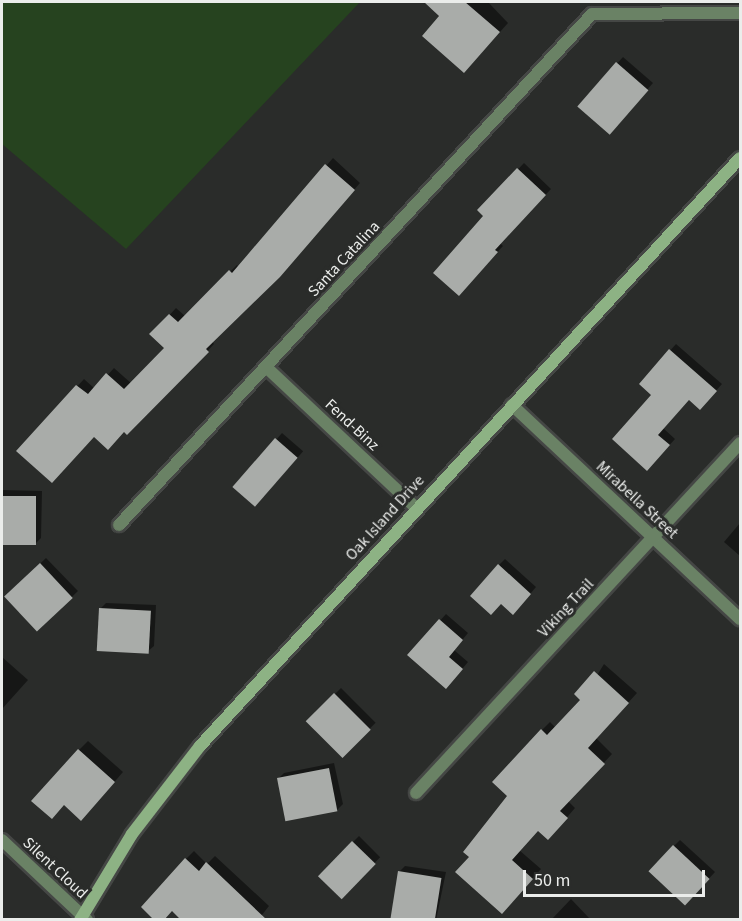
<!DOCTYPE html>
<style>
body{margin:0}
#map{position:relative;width:742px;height:921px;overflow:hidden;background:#2a2c2a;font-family:"Source Sans 3",sans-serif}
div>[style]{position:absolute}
.green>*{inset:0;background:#26431f}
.shadow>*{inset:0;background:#0007;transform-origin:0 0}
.building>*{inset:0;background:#a9aca9;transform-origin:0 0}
.roads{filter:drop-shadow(2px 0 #454745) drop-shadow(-2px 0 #454745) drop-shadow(0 2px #454745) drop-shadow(0 -2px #454745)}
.street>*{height:12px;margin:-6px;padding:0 6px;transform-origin:6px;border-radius:6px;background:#6a8265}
.secondary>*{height:12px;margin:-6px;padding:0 6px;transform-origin:6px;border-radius:6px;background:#8db284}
span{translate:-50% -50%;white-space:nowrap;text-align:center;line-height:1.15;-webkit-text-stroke:6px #2a2c2a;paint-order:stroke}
.street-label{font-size:16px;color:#ebedeb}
.frame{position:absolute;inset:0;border:3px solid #ebedeb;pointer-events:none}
.scale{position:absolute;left:523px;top:870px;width:182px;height:27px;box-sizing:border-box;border:3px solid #ebedeb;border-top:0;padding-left:8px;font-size:18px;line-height:21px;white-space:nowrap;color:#ebedeb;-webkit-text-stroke:4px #2a2c2a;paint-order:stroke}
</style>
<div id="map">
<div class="green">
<i style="clip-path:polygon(2px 2px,360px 2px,126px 249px,2px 144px)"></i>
</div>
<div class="shadow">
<i style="clip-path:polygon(433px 2px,488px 2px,508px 23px,473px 62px,430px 5px)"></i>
<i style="clip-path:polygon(623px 57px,653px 83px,615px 126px,579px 106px)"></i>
<i style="clip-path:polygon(333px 158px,360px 183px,286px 268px,212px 341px,214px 344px,176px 385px,94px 436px,18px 451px,84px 379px,95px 389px,114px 368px,132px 384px,166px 348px,152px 334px,176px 308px,185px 316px,237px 265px,239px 267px)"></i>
<i style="clip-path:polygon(524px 163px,551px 189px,500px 243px,503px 246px,464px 288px,485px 215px,479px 210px)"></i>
<i style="clip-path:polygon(676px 344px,722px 384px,706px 402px,690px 399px,663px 428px,675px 439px,653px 463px,653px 394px,641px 383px)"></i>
<i style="left:282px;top:433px;width:28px;height:72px;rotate:41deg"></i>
<i style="clip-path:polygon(2px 490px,42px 491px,41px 538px,35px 544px,2px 544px)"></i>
<i style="clip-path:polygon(740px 523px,740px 556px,724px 542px)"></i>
<i style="left:46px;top:558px;width:46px;height:56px;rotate:46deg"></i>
<i style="clip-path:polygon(505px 559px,536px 587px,519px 607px,499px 565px)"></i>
<i style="clip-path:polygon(106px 603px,156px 605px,154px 646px,147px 652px,100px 609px)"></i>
<i style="clip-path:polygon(446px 614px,468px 633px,454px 650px,468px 662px,452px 681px,409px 655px)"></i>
<i style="clip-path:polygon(2px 657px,28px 680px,2px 709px)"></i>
<i style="clip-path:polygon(604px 664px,637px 693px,596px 738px,612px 754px,568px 801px,575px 808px,557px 829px,538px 829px,519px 850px,541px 869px,511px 903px,471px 856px,509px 795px,542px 730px,550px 722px,556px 728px,582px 700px)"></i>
<i style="left:341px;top:688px;width:49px;height:47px;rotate:45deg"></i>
<i style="clip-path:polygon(88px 741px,123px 772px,90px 810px,79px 750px)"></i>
<i style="clip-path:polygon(334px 763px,343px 804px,337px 810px,278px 779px,284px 773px)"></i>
<i style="left:359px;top:836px;width:30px;height:56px;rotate:45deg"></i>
<i style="clip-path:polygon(680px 840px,715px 872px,692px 897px,674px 846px)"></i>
<i style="clip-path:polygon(194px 851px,207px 864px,215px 856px,269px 906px,258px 920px,172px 909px,186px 859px)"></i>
<i style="clip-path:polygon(405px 866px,446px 872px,436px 920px,392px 916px,399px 872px)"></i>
<i style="clip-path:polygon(571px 899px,591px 920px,551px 920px)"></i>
</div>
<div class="building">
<i style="clip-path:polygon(424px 2px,465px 2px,500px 32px,464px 73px,422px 36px,439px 16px)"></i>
<i style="left:616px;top:62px;width:43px;height:59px;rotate:41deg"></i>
<i style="clip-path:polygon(325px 164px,355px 190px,280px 277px,206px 349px,209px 352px,127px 435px,124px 432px,108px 450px,94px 437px,52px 483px,16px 451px,76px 385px,88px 394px,106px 373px,124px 389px,164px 348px,149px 334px,169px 314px,178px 322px,229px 270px,232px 273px)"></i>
<i style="clip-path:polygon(517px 168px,546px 195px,495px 250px,498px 252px,459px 296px,433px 273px,483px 216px,477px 210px)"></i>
<i style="clip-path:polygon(669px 349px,717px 391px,700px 410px,689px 400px,658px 435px,670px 445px,647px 471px,612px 439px,651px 395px,639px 384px)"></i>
<i style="left:275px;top:438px;width:30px;height:65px;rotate:41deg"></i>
<i style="left:2px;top:496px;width:34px;height:49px"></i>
<i style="left:40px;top:563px;width:48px;height:49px;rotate:47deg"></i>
<i style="clip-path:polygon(498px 564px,531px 594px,513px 615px,501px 604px,491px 615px,470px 596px)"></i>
<i style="left:99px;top:608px;width:52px;height:43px;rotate:3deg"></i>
<i style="clip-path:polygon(439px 619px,463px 640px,449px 657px,463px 669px,446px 689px,407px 655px)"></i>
<i style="clip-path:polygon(594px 671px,629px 703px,588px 748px,605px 764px,560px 811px,568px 818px,548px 840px,538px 831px,512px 860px,533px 879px,502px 914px,455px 872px,469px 857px,463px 852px,507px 796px,492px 782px,541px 729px,547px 735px,580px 700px,574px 694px)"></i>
<i style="left:334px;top:693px;width:52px;height:40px;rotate:45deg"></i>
<i style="clip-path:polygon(78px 749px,115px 782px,81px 821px,64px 805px,52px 819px,31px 801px)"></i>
<i style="left:329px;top:768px;width:44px;height:53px;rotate:79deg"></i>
<i style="left:352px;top:841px;width:33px;height:49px;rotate:44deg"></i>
<i style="left:673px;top:845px;width:50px;height:36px;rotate:43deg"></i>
<i style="clip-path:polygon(185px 858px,199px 871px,206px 862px,267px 920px,181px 920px,172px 911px,164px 920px,154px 920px,141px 907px)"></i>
<i style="left:398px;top:871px;width:44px;height:48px;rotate:9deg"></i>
</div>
<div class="roads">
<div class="street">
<i style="left:266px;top:367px;width:206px;rotate:43.2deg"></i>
<i style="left:512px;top:405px;width:313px;rotate:43.2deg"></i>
<i style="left:119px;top:525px;width:696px;rotate:-47.21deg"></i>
<i style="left:592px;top:14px;width:148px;rotate:-0.4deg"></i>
<i style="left:416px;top:793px;width:477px;rotate:-47.2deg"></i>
<i style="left:2px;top:840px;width:117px;rotate:43.3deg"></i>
</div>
<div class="secondary">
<i style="left:80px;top:920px;width:100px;rotate:-58.8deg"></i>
<i style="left:132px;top:834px;width:111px;rotate:-52.3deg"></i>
<i style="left:200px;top:746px;width:798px;rotate:-47.44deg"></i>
</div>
</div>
<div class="street-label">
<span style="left:344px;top:259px;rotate:-47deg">Santa Catalina</span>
<span style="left:352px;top:425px;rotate:43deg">Fend-Binz</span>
<span style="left:637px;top:500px;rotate:43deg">Mirabella Street</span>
<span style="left:385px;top:518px;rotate:-48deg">Oak Island Drive</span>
<span style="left:566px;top:608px;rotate:-47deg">Viking Trail</span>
<span style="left:55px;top:868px;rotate:43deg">Silent Cloud</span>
</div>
<div class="frame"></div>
<div class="scale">50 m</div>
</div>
